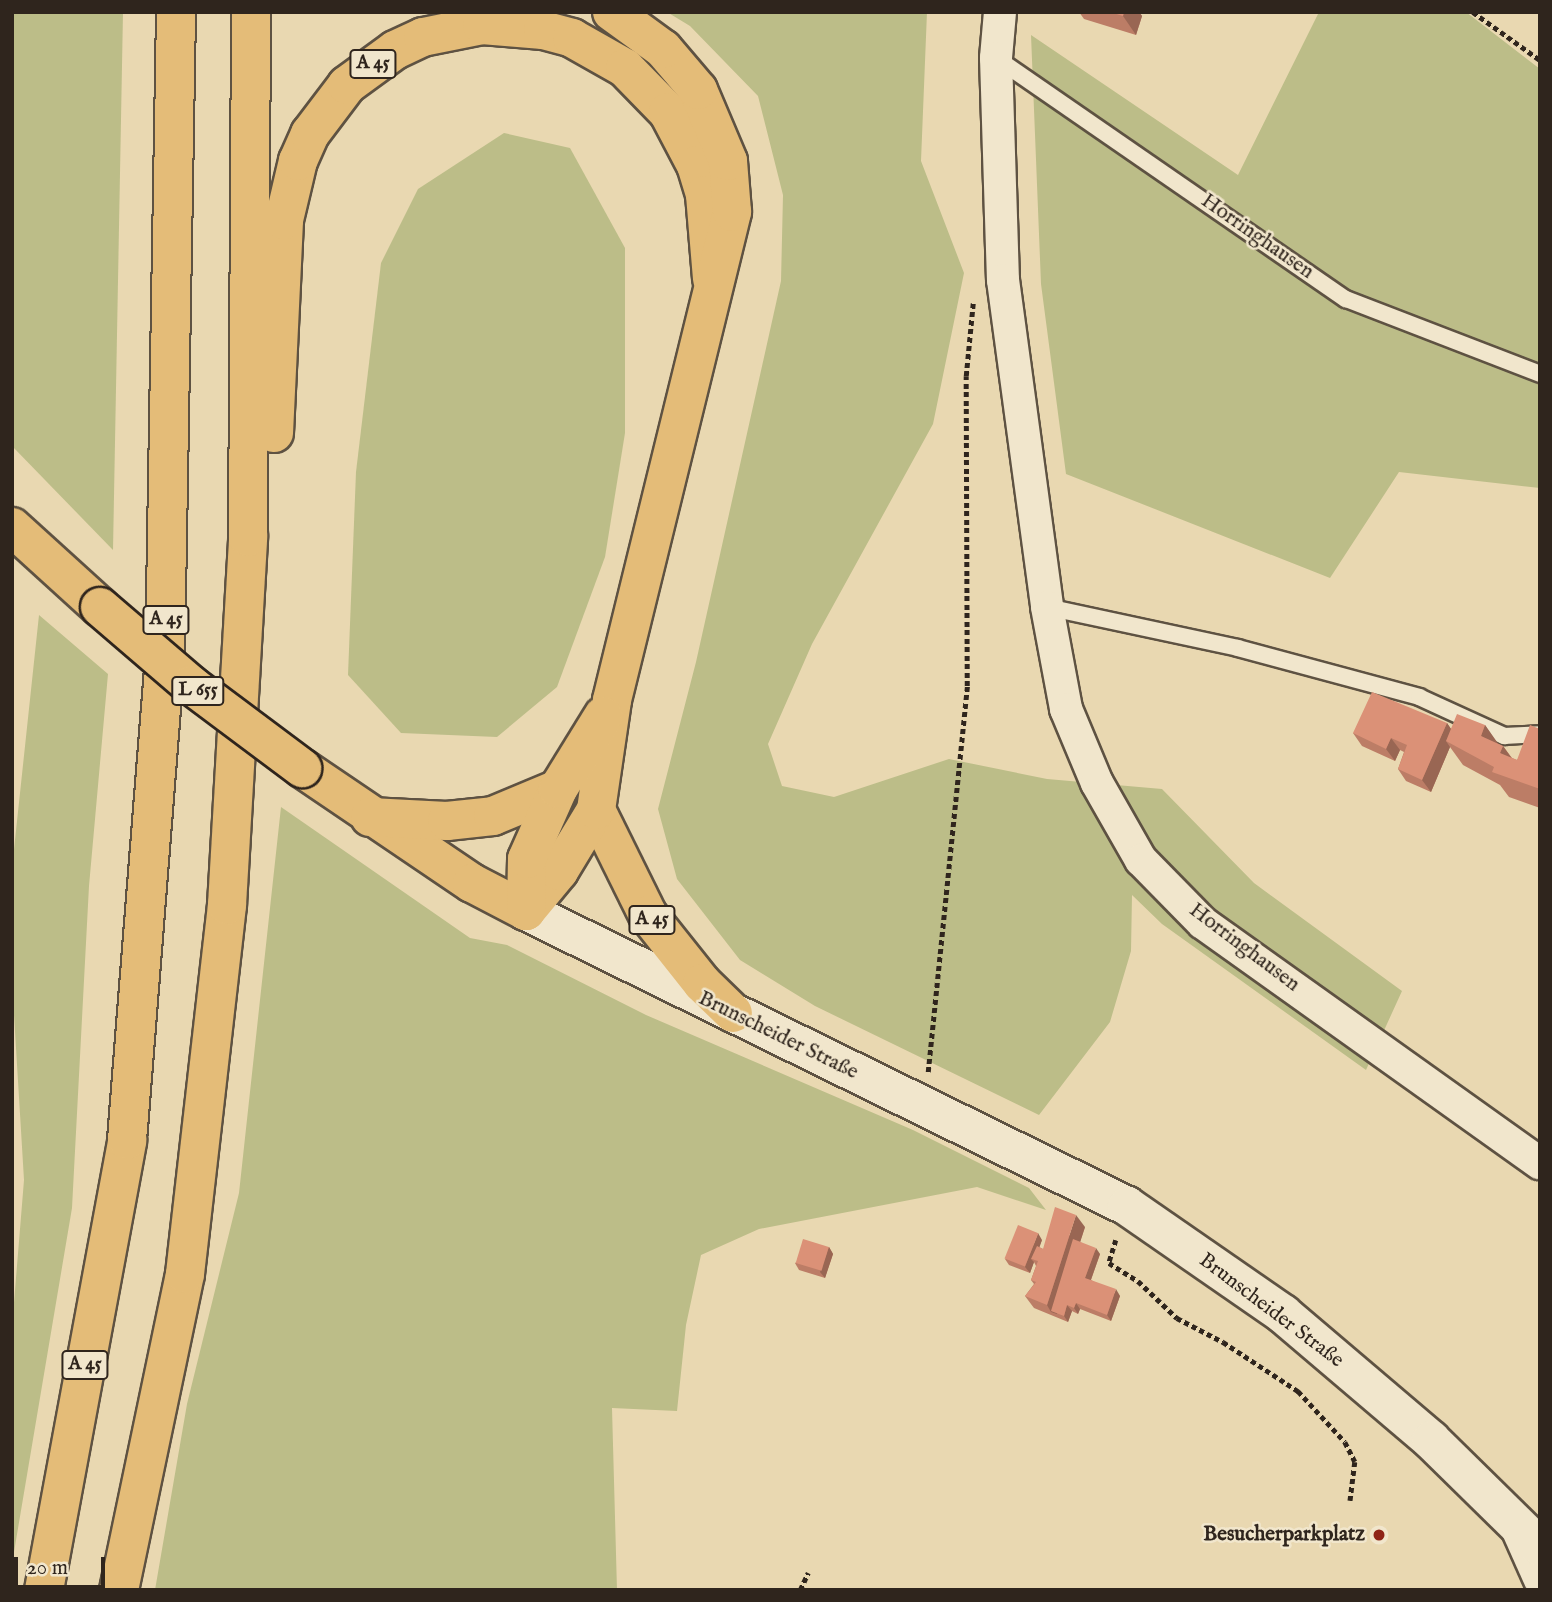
<!DOCTYPE html>
<meta charset="utf-8">
<style>
body{margin:0}
#map{position:relative;width:1552px;height:1602px;overflow:hidden;background:#e9d8b1;font-family:"IM FELL English",serif}
div>[style]{position:absolute}
.green>*{inset:0;background:#bcbd88}
.path>*{height:4.5px;margin-top:-2.25px;transform-origin:0;background:repeating-linear-gradient(90deg,#2f251d 0 5px,transparent 0 8.5px)}
.roads{filter:drop-shadow(2px 0 #5e5242) drop-shadow(-2px 0 #5e5242) drop-shadow(0 2px #5e5242) drop-shadow(0 -2px #5e5242)}
.service>*{height:16px;margin:-8px;padding:0 8px;transform-origin:8px;border-radius:8px;background:#f1e6cc}
.minor>*{height:32px;margin:-16px;padding:0 16px;transform-origin:16px;border-radius:16px;background:#f1e6cc}
.secondary>*{height:38px;margin:-19px;padding:0 19px;transform-origin:19px;border-radius:19px;background:#f1e6cc}
.primary>*{height:38px;margin:-19px;padding:0 19px;transform-origin:19px;border-radius:19px;background:#e4bc78}
.motorway>*{height:38px;margin:-19px;padding:0 19px;transform-origin:19px;border-radius:19px;background:#e4bc78}
.bridges{filter:drop-shadow(2px 0 #2f251d) drop-shadow(-2px 0 #2f251d) drop-shadow(0 2px #2f251d) drop-shadow(0 -2px #2f251d)}
.primary-bridge>*{height:38px;margin:-19px;padding:0 19px;transform-origin:19px;border-radius:19px;background:#e4bc78}
.wall>*{inset:0;background:#bc7d66}
.shaded-wall>*{inset:0;background:#996653}
.building>*{inset:0;background:#db9177;transform-origin:0 0}
.dots>*{width:19px;height:19px;translate:-50% -50%;box-sizing:border-box;border:4px solid #f1e6cc;border-radius:50%}
span{translate:-50% -50%;white-space:nowrap;text-align:center;line-height:1.15;-webkit-text-stroke:5px #f1e6cc;paint-order:stroke}
.shield-label span{padding:2px 5px;background:#f1e6cc;border:2px solid;border-radius:5px;-webkit-text-stroke-width:0}
.shield-label{font-size:19px;color:#2f251d;font-weight:700}
.street-label{font-size:21px;color:#2f251d}
.poi-label{font-size:21px;color:#2f251d;font-weight:700}
.right{translate:-100% -50%;text-align:right}
.frame{position:absolute;inset:0;border:14px solid #2f251d;pointer-events:none}
.scale{position:absolute;left:14px;top:1557px;width:91px;height:32px;box-sizing:border-box;border:4px solid #2f251d;border-top:0;padding-left:9px;font-size:21px;line-height:24px;white-space:nowrap;color:#2f251d;-webkit-text-stroke:5px #f1e6cc;paint-order:stroke}
</style>
<div id="map">
<div class="green">
<i style="clip-path:polygon(12px 12px,123px 12px,113px 550px,12px 446px)"></i>
<i style="clip-path:polygon(667px 12px,927px 12px,921px 161px,964px 273px,933px 424px,812px 644px,768px 744px,782px 786px,834px 797px,949px 759px,1047px 779px,1162px 789px,1254px 883px,1402px 991px,1366px 1070px,1162px 924px,1132px 895px,1131px 951px,1110px 1022px,1039px 1115px,815px 1006px,740px 960px,677px 879px,658px 809px,696px 662px,781px 281px,783px 195px,758px 96px,690px 26px)"></i>
<i style="clip-path:polygon(1319px 12px,1466px 12px,1540px 69px,1540px 488px,1399px 472px,1330px 578px,1066px 474px,1041px 284px,1031px 35px,1238px 175px)"></i>
<i style="clip-path:polygon(504px 133px,570px 148px,625px 248px,625px 433px,605px 557px,557px 687px,497px 737px,401px 733px,348px 675px,356px 472px,381px 263px,418px 189px)"></i>
<i style="clip-path:polygon(39px 615px,108px 674px,89px 886px,72px 1208px,12px 1564px,12px 1327px,24px 1180px,12px 982px,12px 868px)"></i>
<i style="clip-path:polygon(281px 807px,470px 938px,507px 945px,646px 1015px,913px 1130px,1029px 1188px,1046px 1210px,977px 1187px,759px 1229px,701px 1255px,686px 1325px,677px 1411px,612px 1408px,617px 1590px,155px 1590px,187px 1404px,239px 1193px)"></i>
</div>
<div class="path">
<i style="left:1473px;top:12px;width:82px;rotate:35.6deg"></i>
<i style="left:928px;top:1072px;width:388px;rotate:-84.2deg"></i>
<i style="left:967px;top:686px;width:310px;rotate:-90.2deg"></i>
<i style="left:966px;top:376px;width:73px;rotate:-84.5deg"></i>
<i style="left:1116px;top:1240px;width:24px;rotate:107deg"></i>
<i style="left:1109px;top:1263px;width:34px;rotate:32deg"></i>
<i style="left:1138px;top:1281px;width:54px;rotate:43.5deg"></i>
<i style="left:1177px;top:1318px;width:52px;rotate:27.6deg"></i>
<i style="left:1223px;top:1342px;width:90px;rotate:33.2deg"></i>
<i style="left:1298px;top:1391px;width:69px;rotate:47.3deg"></i>
<i style="left:1345px;top:1442px;width:22px;rotate:63deg"></i>
<i style="left:1355px;top:1462px;width:39px;rotate:97deg"></i>
<i style="left:800px;top:1590px;width:19px;rotate:-65deg"></i>
</div>
<div class="roads">
<div class="service">
<i style="left:996px;top:58px;width:425px;rotate:34.6deg"></i>
<i style="left:1346px;top:299px;width:208px;rotate:21.1deg"></i>
<i style="left:1047px;top:607px;width:195px;rotate:12.1deg"></i>
<i style="left:1238px;top:648px;width:188px;rotate:15.1deg"></i>
<i style="left:1419px;top:697px;width:94px;rotate:24.6deg"></i>
<i style="left:1504px;top:736px;width:36px;rotate:-3deg"></i>
</div>
<div class="minor">
<i style="left:1000px;top:12px;width:46px;rotate:95deg"></i>
<i style="left:996px;top:58px;width:222px;rotate:88.2deg"></i>
<i style="left:1003px;top:280px;width:330px;rotate:82.3deg"></i>
<i style="left:1047px;top:607px;width:104px;rotate:79.4deg"></i>
<i style="left:1066px;top:709px;width:80px;rotate:67.3deg"></i>
<i style="left:1097px;top:783px;width:89px;rotate:60.3deg"></i>
<i style="left:1141px;top:860px;width:88px;rotate:45.5deg"></i>
<i style="left:1203px;top:923px;width:414px;rotate:35.5deg"></i>
<i style="left:1516px;top:1526px;width:59px;rotate:66deg"></i>
</div>
<div class="secondary">
<i style="left:526px;top:911px;width:669px;rotate:26.14deg"></i>
<i style="left:1127px;top:1206px;width:190px;rotate:34.7deg"></i>
<i style="left:1283px;top:1314px;width:194px;rotate:40.4deg"></i>
<i style="left:1431px;top:1440px;width:153px;rotate:44.5deg"></i>
</div>
<div class="primary">
<i style="left:12px;top:527px;width:119px;rotate:42.3deg"></i>
<i style="left:302px;top:768px;width:205px;rotate:34.1deg"></i>
<i style="left:472px;top:883px;width:61px;rotate:27.4deg"></i>
</div>
<div class="motorway">
<i style="left:274px;top:433px;width:213px;rotate:-87.3deg"></i>
<i style="left:284px;top:220px;width:61px;rotate:-76.7deg"></i>
<i style="left:298px;top:161px;width:30px;rotate:-66deg"></i>
<i style="left:310px;top:134px;width:61px;rotate:-52.9deg"></i>
<i style="left:347px;top:85px;width:59px;rotate:-36.1deg"></i>
<i style="left:395px;top:50px;width:31px;rotate:-25deg"></i>
<i style="left:423px;top:37px;width:60px;rotate:-11.5deg"></i>
<i style="left:482px;top:25px;width:61px;rotate:4.7deg"></i>
<i style="left:543px;top:30px;width:30px;rotate:15deg"></i>
<i style="left:572px;top:38px;width:61px;rotate:29.5deg"></i>
<i style="left:625px;top:68px;width:62px;rotate:45.7deg"></i>
<i style="left:668px;top:112px;width:60px;rotate:62.2deg"></i>
<i style="left:696px;top:165px;width:31px;rotate:73deg"></i>
<i style="left:705px;top:195px;width:84px;rotate:85.2deg"></i>
<i style="left:596px;top:810px;width:117px;rotate:63.7deg"></i>
<i style="left:648px;top:915px;width:87px;rotate:51.5deg"></i>
<i style="left:702px;top:983px;width:43px;rotate:44.1deg"></i>
<i style="left:370px;top:817px;width:77px;rotate:3deg"></i>
<i style="left:447px;top:821px;width:46px;rotate:-6.2deg"></i>
<i style="left:493px;top:816px;width:70px;rotate:-22.6deg"></i>
<i style="left:526px;top:911px;width:52px;rotate:-50.5deg"></i>
<i style="left:559px;top:871px;width:71px;rotate:-58.8deg"></i>
<i style="left:596px;top:810px;width:111px;rotate:-81.7deg"></i>
<i style="left:612px;top:700px;width:503px;rotate:-76.18deg"></i>
<i style="left:732px;top:212px;width:51px;rotate:-94.5deg"></i>
<i style="left:728px;top:161px;width:77px;rotate:-112.9deg"></i>
<i style="left:698px;top:90px;width:54px;rotate:-130.5deg"></i>
<i style="left:663px;top:49px;width:63px;rotate:-144deg"></i>
<i style="left:526px;top:911px;width:52px;rotate:-88.9deg"></i>
<i style="left:527px;top:859px;width:77px;rotate:-66.1deg"></i>
<i style="left:558px;top:789px;width:86px;rotate:-58.3deg"></i>
<i style="left:44px;top:1590px;width:458px;rotate:-79.5deg"></i>
<i style="left:127px;top:1140px;width:486px;rotate:-85.5deg"></i>
<i style="left:165px;top:655px;width:643px;rotate:-89.02deg"></i>
<i style="left:119px;top:1590px;width:323px;rotate:-78.2deg"></i>
<i style="left:185px;top:1274px;width:371px;rotate:-83.5deg"></i>
<i style="left:227px;top:905px;width:369px;rotate:-86.7deg"></i>
<i style="left:248px;top:537px;width:525px;rotate:-89.67deg"></i>
</div>
</div>
<div class="bridges">
<div class="primary-bridge">
<i style="left:100px;top:607px;width:120px;rotate:40.6deg"></i>
<i style="left:191px;top:685px;width:139px;rotate:36.8deg"></i>
</div>
</div>
<div class="wall">
<i style="clip-path:polygon(1079px 12px,1139px 12px,1142px 16px,1136px 35px,1084px 19px)"></i>
<i style="clip-path:polygon(1447px 723px,1451px 729px,1485px 725px,1497px 743px,1503px 746px,1512px 758px,1517px 760px,1540px 729px,1540px 808px,1509px 797px,1500px 785px,1463px 765px,1450px 747px,1431px 792px,1406px 781px,1398px 769px,1404px 752px,1400px 750px,1395px 761px,1362px 746px,1353px 733px)"></i>
<i style="clip-path:polygon(1085px 1227px,1080px 1242px,1100px 1254px,1091px 1280px,1120px 1296px,1111px 1321px,1080px 1309px,1078px 1314px,1072px 1311px,1068px 1322px,1034px 1308px,1025px 1296px,1034px 1284px,1031px 1280px,1036px 1266px,1034px 1262px,1030px 1273px,1009px 1265px,1005px 1259px,1042px 1240px,1039px 1247px,1043px 1249px)"></i>
<i style="clip-path:polygon(829px 1247px,833px 1254px,825px 1278px,799px 1270px,795px 1263px)"></i>
</div>
<div class="shaded-wall">
<i style="clip-path:polygon(1124px 12px,1139px 12px,1142px 16px,1136px 35px,1123px 16px)"></i>
<i style="clip-path:polygon(1447px 723px,1455px 735px,1446px 741px,1450px 747px,1431px 792px,1422px 780px)"></i>
<i style="clip-path:polygon(1485px 725px,1502px 749px,1481px 736px)"></i>
<i style="clip-path:polygon(1391px 738px,1400px 750px,1395px 761px,1386px 749px)"></i>
<i style="clip-path:polygon(1503px 746px,1520px 770px,1500px 753px)"></i>
<i style="clip-path:polygon(1076px 1215px,1085px 1227px,1057px 1314px,1051px 1312px,1047px 1305px)"></i>
<i style="clip-path:polygon(1038px 1233px,1042px 1240px,1035px 1260px,1031px 1259px,1034px 1262px,1030px 1273px,1025px 1267px)"></i>
<i style="clip-path:polygon(829px 1247px,833px 1254px,825px 1278px,820px 1272px)"></i>
<i style="clip-path:polygon(1096px 1248px,1100px 1254px,1089px 1285px,1085px 1278px)"></i>
<i style="clip-path:polygon(1116px 1289px,1120px 1296px,1111px 1321px,1107px 1315px)"></i>
<i style="clip-path:polygon(1076px 1303px,1080px 1309px,1078px 1314px,1074px 1308px)"></i>
<i style="clip-path:polygon(1067px 1305px,1072px 1311px,1068px 1322px,1064px 1316px)"></i>
</div>
<div class="building">
<i style="clip-path:polygon(1110px 12px,1124px 12px,1123px 16px)"></i>
<i style="clip-path:polygon(1372px 692px,1447px 723px,1422px 780px,1398px 769px,1407px 745px,1391px 738px,1386px 749px,1353px 733px)"></i>
<i style="clip-path:polygon(1457px 714px,1485px 725px,1481px 736px,1503px 746px,1500px 753px,1517px 760px,1530px 725px,1540px 729px,1540px 789px,1492px 772px,1494px 767px,1446px 741px)"></i>
<i style="clip-path:polygon(1055px 1207px,1076px 1215px,1047px 1305px,1025px 1296px,1036px 1282px,1031px 1280px,1038px 1261px,1031px 1259px,1037px 1246px,1043px 1249px)"></i>
<i style="left:1018px;top:1225px;width:22px;height:36px;rotate:22deg"></i>
<i style="left:803px;top:1239px;width:27px;height:25px;rotate:17deg"></i>
<i style="clip-path:polygon(1073px 1239px,1096px 1248px,1085px 1278px,1116px 1289px,1107px 1315px,1076px 1303px,1074px 1308px,1067px 1305px,1064px 1316px,1051px 1311px)"></i>
</div>
<div class="dots">
<i style="left:1379px;top:1535px;background:#8f2418"></i>
</div>
<div class="shield-label">
<span style="left:373px;top:64px">A 45</span>
<span style="left:166px;top:620px">A 45</span>
<span style="left:198px;top:691px">L 655</span>
<span style="left:652px;top:920px">A 45</span>
<span style="left:85px;top:1365px">A 45</span>
</div>
<div class="street-label">
<span style="left:1257px;top:237px;rotate:35deg">Horringhausen</span>
<span style="left:1244px;top:948px;rotate:37deg">Horringhausen</span>
<span style="left:778px;top:1036px;rotate:26deg">Brunscheider Straße</span>
<span style="left:1271px;top:1311px;rotate:37deg">Brunscheider Straße</span>
</div>
<div class="poi-label">
<span class="right" style="left:1365px;top:1535px">Besucherparkplatz</span>
</div>
<div class="frame"></div>
<div class="scale">20 m</div>
</div>
